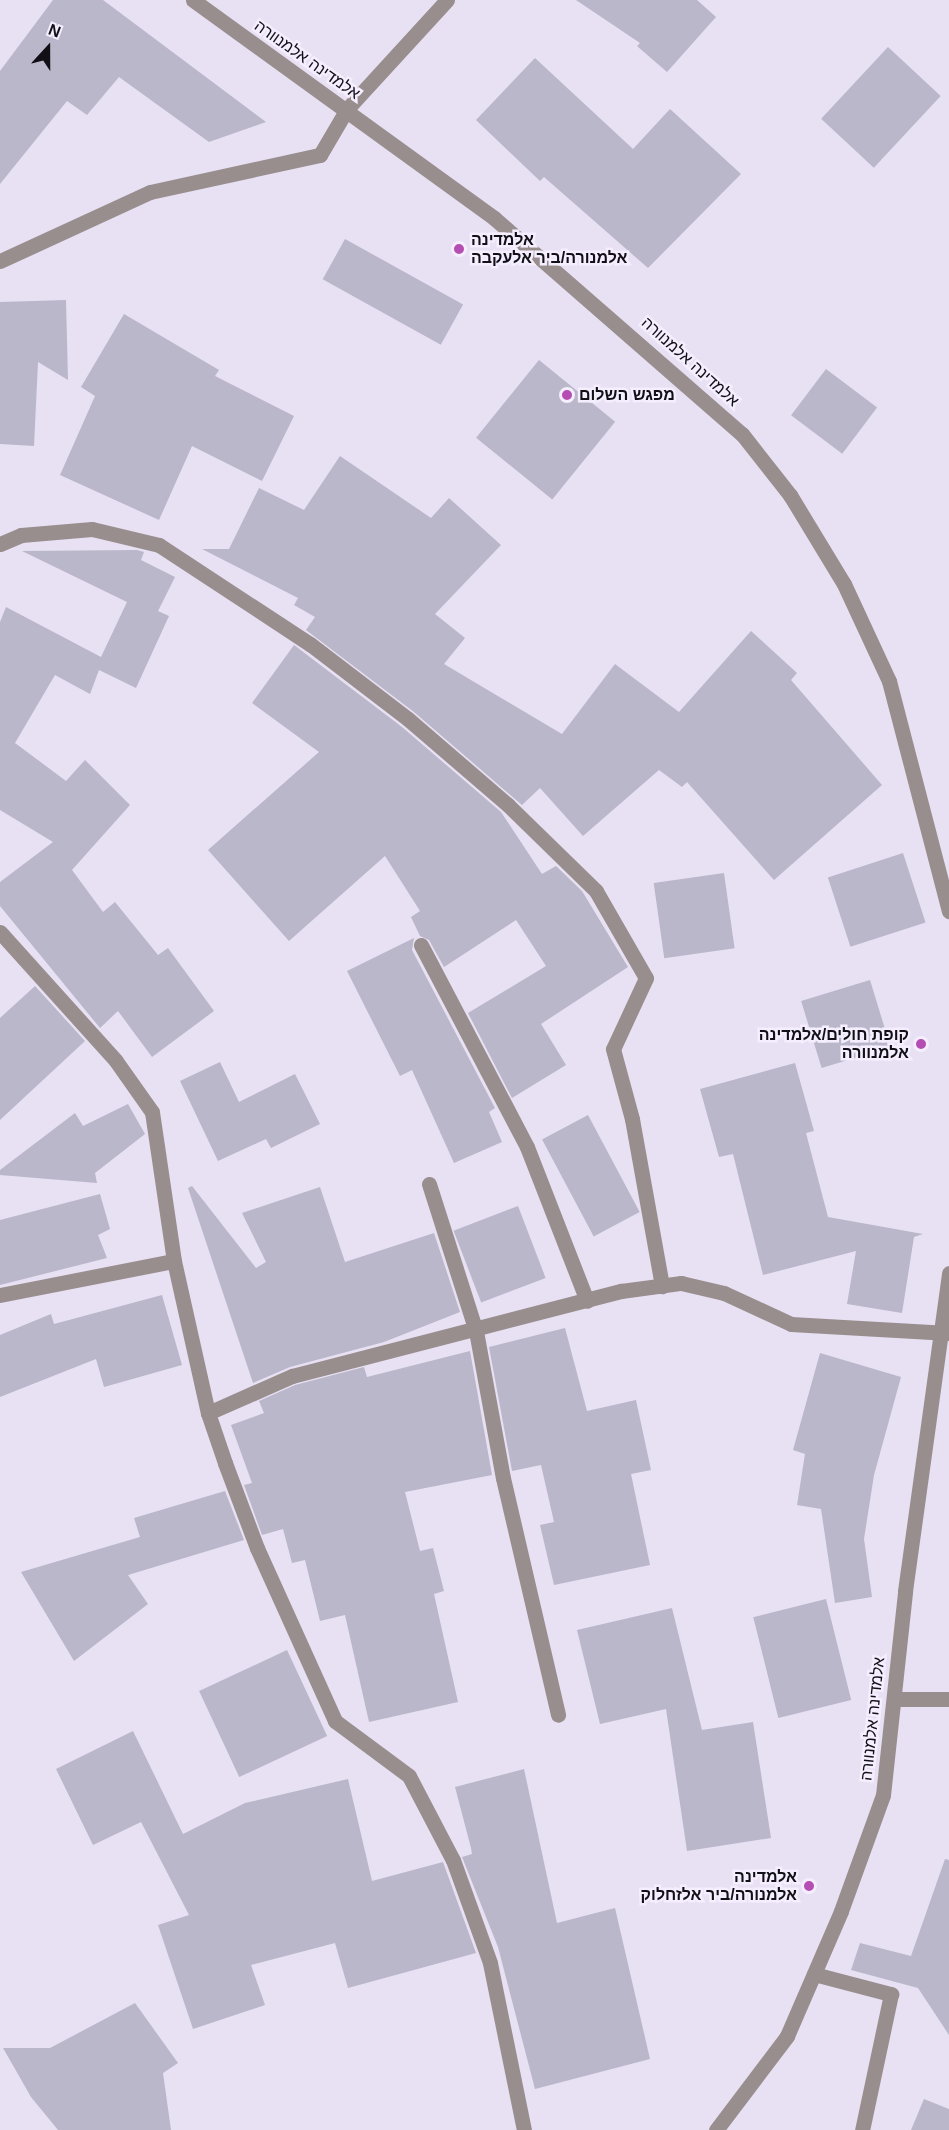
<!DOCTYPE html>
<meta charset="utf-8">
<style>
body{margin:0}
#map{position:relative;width:949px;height:2130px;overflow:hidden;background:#e8e0f3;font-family:Arial,Heebo,sans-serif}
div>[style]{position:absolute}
.building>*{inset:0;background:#bab7ca;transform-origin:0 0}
.minor>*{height:15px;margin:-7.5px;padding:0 7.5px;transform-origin:7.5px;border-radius:7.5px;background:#988e8e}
.dots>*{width:16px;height:16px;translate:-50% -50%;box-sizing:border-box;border:3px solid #f4eefe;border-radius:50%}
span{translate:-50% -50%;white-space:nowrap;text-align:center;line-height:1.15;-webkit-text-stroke:5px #f4eefe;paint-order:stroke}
.street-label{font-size:16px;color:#120f16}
.poi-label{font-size:16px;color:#120f16;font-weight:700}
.left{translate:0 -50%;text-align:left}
.right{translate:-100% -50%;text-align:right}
.north{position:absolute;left:18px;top:18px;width:60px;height:60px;-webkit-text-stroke:4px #f4eefe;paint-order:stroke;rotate:21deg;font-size:16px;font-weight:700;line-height:24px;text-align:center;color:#120f16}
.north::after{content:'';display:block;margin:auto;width:21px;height:27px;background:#120f16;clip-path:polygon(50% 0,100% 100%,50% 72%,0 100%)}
</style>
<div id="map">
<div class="building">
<i style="clip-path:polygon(53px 0,103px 0,266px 122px,209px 142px,119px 77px,87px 115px,67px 101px,0 184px,0 71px)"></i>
<i style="clip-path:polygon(576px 0,697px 0,716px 17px,667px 72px,637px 46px,640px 43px)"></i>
<i style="left:888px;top:47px;width:72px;height:98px;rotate:43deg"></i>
<i style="clip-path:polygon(535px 58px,633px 149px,670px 109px,741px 174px,648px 268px,544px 177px,540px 181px,476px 120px)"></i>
<i style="left:345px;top:239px;width:135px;height:46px;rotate:29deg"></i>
<i style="clip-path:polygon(66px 300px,68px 380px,38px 362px,34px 446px,0 444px,0 302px)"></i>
<i style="clip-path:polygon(124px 314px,219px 370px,215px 376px,294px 416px,262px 481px,192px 446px,159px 520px,60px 475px,95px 396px,81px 387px)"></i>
<i style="left:539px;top:360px;width:98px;height:100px;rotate:39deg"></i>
<i style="left:826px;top:369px;width:64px;height:58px;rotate:37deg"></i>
<i style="clip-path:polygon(340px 456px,431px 518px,449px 498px,501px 545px,435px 614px,465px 638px,444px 664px,562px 734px,615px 664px,679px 712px,751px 631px,797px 673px,791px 680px,882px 785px,774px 880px,687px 782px,682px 787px,659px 770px,583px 836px,540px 788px,522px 805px,414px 712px,306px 630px,315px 617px,294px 605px,298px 598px,202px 549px,229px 549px,259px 488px,304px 510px)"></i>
<i style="clip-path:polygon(22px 551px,137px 550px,144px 552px,141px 560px,175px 577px,158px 611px,169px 616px,136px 688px,99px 670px,90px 694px,55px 675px,15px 743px,66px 781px,85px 760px,130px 805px,72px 870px,103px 912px,115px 902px,158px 955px,168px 948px,214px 1011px,152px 1057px,118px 1011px,100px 1028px,0 906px,0 882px,53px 842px,0 810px,0 622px,6px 607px,101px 657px,127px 602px)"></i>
<i style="clip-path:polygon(294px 645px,402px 727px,501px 812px,542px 874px,556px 866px,582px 891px,628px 967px,541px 1024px,566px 1065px,512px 1098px,468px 1013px,546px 966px,516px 920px,444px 967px,429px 940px,420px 936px,411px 917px,420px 911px,385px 856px,289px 941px,208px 850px,319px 752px,252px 703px)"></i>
<i style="left:903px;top:853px;width:73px;height:79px;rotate:72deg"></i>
<i style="left:724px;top:873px;width:76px;height:71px;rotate:82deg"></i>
<i style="clip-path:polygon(414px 938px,412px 950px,495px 1108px,489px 1112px,502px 1142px,454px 1163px,412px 1070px,400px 1076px,347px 971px)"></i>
<i style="left:870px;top:980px;width:70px;height:72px;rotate:73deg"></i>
<i style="clip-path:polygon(35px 986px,85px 1041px,0 1120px,0 1018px)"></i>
<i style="clip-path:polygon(220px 1062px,239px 1102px,295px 1074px,320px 1124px,271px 1148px,266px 1139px,218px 1161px,180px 1081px)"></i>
<i style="clip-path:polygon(795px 1063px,814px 1131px,806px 1133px,828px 1217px,923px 1234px,914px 1237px,902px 1313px,847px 1304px,856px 1251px,763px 1275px,733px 1154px,719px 1157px,700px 1089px)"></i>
<i style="clip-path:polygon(128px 1104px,145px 1134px,95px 1173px,97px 1183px,0 1175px,0 1170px,75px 1113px,83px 1126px)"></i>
<i style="left:588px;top:1115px;width:110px;height:52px;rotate:62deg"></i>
<i style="clip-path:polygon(192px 1186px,256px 1268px,266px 1262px,242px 1213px,320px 1187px,345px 1262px,434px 1233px,460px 1312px,384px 1342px,290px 1367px,253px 1383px,188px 1188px)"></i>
<i style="clip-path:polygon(100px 1194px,110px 1229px,98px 1235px,107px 1258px,0 1285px,0 1220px)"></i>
<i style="left:518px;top:1206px;width:77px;height:69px;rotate:69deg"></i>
<i style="clip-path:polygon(162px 1295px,182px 1365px,104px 1387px,96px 1359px,0 1397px,0 1335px,51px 1314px,54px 1324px)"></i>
<i style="clip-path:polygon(565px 1328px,587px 1411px,636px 1400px,651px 1470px,631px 1474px,650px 1565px,554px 1585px,540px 1525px,554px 1522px,541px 1465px,512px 1471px,489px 1347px)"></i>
<i style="clip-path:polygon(470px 1351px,492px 1475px,405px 1492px,420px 1551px,433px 1548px,444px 1591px,434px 1594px,458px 1702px,369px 1722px,345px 1615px,320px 1621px,305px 1560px,292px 1563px,283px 1529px,262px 1535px,244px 1485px,252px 1483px,231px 1425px,264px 1413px,259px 1401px,295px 1385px,364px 1367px,367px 1377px)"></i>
<i style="clip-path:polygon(820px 1353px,901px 1377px,874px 1475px,864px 1539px,872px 1597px,835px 1603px,821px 1509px,797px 1505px,805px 1454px,793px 1450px)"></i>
<i style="clip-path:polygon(225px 1491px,244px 1540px,128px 1575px,148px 1604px,74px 1661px,21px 1572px,140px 1537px,134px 1518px)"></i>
<i style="left:826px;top:1599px;width:104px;height:75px;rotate:76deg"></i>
<i style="clip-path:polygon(672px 1608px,702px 1730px,753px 1722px,771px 1838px,687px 1851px,666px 1709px,600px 1724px,577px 1630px)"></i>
<i style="left:287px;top:1650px;width:95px;height:97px;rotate:65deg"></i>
<i style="clip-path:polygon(133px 1731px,183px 1834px,245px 1803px,348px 1779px,372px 1881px,443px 1862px,476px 1953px,348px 1988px,335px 1943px,251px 1965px,265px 2005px,193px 2029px,158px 1925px,189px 1915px,141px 1822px,93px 1845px,56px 1769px)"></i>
<i style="clip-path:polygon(524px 1769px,557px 1923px,615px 1908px,650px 2059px,535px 2089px,498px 1947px,462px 1857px,472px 1854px,471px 1848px,455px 1787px)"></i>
<i style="clip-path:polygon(945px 1859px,949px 1860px,949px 2035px,918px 1988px,851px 1970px,860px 1943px,911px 1956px)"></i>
<i style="clip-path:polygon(135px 2003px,178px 2063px,163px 2073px,171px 2130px,58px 2130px,31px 2097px,3px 2048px,50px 2048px)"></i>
<i style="clip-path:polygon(924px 2099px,949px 2109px,949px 2130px,911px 2130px)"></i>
</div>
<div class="minor">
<i style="left:193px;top:0;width:372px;rotate:35.9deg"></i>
<i style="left:494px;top:218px;width:329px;rotate:41.1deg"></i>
<i style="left:742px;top:434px;width:78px;rotate:51.8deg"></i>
<i style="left:790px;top:495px;width:104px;rotate:58.8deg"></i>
<i style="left:844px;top:584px;width:107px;rotate:65.1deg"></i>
<i style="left:889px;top:681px;width:238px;rotate:75.4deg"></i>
<i style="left:0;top:261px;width:165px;rotate:-24.7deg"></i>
<i style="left:150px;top:192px;width:174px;rotate:-12.3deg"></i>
<i style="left:320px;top:155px;width:53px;rotate:-59.6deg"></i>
<i style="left:347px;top:109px;width:148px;rotate:-47.5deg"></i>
<i style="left:0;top:544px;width:23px;rotate:-23deg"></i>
<i style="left:21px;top:535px;width:71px;rotate:-4.8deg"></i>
<i style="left:92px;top:529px;width:69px;rotate:13.4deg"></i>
<i style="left:159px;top:545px;width:181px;rotate:33.3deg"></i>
<i style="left:310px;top:644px;width:123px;rotate:37.4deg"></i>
<i style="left:408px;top:719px;width:132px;rotate:40.7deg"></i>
<i style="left:508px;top:805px;width:123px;rotate:44.3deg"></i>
<i style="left:596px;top:891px;width:100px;rotate:60.1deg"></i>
<i style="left:646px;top:978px;width:78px;rotate:114.9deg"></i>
<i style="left:613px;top:1049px;width:73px;rotate:74.8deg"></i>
<i style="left:632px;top:1119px;width:170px;rotate:79.8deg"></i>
<i style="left:0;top:932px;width:173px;rotate:48deg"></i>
<i style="left:116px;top:1061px;width:62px;rotate:54.8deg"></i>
<i style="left:152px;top:1112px;width:151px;rotate:81.6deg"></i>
<i style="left:174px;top:1261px;width:156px;rotate:77.4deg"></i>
<i style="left:208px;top:1413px;width:53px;rotate:71.2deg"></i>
<i style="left:225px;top:1463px;width:91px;rotate:69.4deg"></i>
<i style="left:257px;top:1548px;width:190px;rotate:65.7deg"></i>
<i style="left:335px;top:1721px;width:92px;rotate:36.6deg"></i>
<i style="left:409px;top:1776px;width:95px;rotate:62.4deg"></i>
<i style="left:453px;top:1860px;width:109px;rotate:70.2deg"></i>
<i style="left:490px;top:1963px;width:170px;rotate:78.5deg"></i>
<i style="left:421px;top:945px;width:228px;rotate:62.3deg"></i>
<i style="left:527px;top:1147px;width:165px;rotate:68.7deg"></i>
<i style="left:429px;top:1184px;width:154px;rotate:72.3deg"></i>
<i style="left:476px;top:1331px;width:149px;rotate:79.6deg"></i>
<i style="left:503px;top:1478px;width:243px;rotate:76.9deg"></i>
<i style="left:0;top:1295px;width:177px;rotate:-11.1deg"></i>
<i style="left:208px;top:1413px;width:92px;rotate:-23.8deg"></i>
<i style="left:292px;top:1376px;width:340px;rotate:-14.5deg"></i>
<i style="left:621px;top:1291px;width:61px;rotate:-7.6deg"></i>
<i style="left:681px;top:1283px;width:44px;rotate:13.1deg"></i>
<i style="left:724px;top:1293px;width:74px;rotate:24.8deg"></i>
<i style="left:791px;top:1324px;width:158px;rotate:3.3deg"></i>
<i style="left:894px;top:1699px;width:55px"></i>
<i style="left:814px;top:1974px;width:80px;rotate:14.6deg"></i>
<i style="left:891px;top:1994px;width:139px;rotate:102deg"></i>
<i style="left:716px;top:2130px;width:118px;rotate:-52.9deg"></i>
<i style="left:787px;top:2036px;width:136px;rotate:-66.6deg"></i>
<i style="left:841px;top:1911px;width:123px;rotate:-70.1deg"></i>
<i style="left:883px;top:1795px;width:205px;rotate:-83.8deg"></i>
<i style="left:905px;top:1591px;width:321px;rotate:-82.1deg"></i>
</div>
<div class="dots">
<i style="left:459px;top:249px;background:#b44eb2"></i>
<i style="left:567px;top:395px;background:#b44eb2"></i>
<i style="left:921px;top:1044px;background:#b44eb2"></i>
<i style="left:809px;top:1886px;background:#b44eb2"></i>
</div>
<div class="street-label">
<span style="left:307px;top:60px;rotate:35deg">אלמדינה אלמנוורה</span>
<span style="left:690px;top:362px;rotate:42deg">אלמדינה אלמנוורה</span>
<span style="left:873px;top:1719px;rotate:-84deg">אלמדינה אלמנוורה</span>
</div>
<div class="poi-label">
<span class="left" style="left:471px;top:249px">אלמדינה<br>אלמנורה/ביר אלעקבה</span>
<span class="left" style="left:579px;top:395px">מפגש השלום</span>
<span class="right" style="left:909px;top:1044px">קופת חולים/אלמדינה<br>אלמנוורה</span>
<span class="right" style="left:797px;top:1886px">אלמדינה<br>אלמנורה/ביר אלזחלוק</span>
</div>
<div class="north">N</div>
</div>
